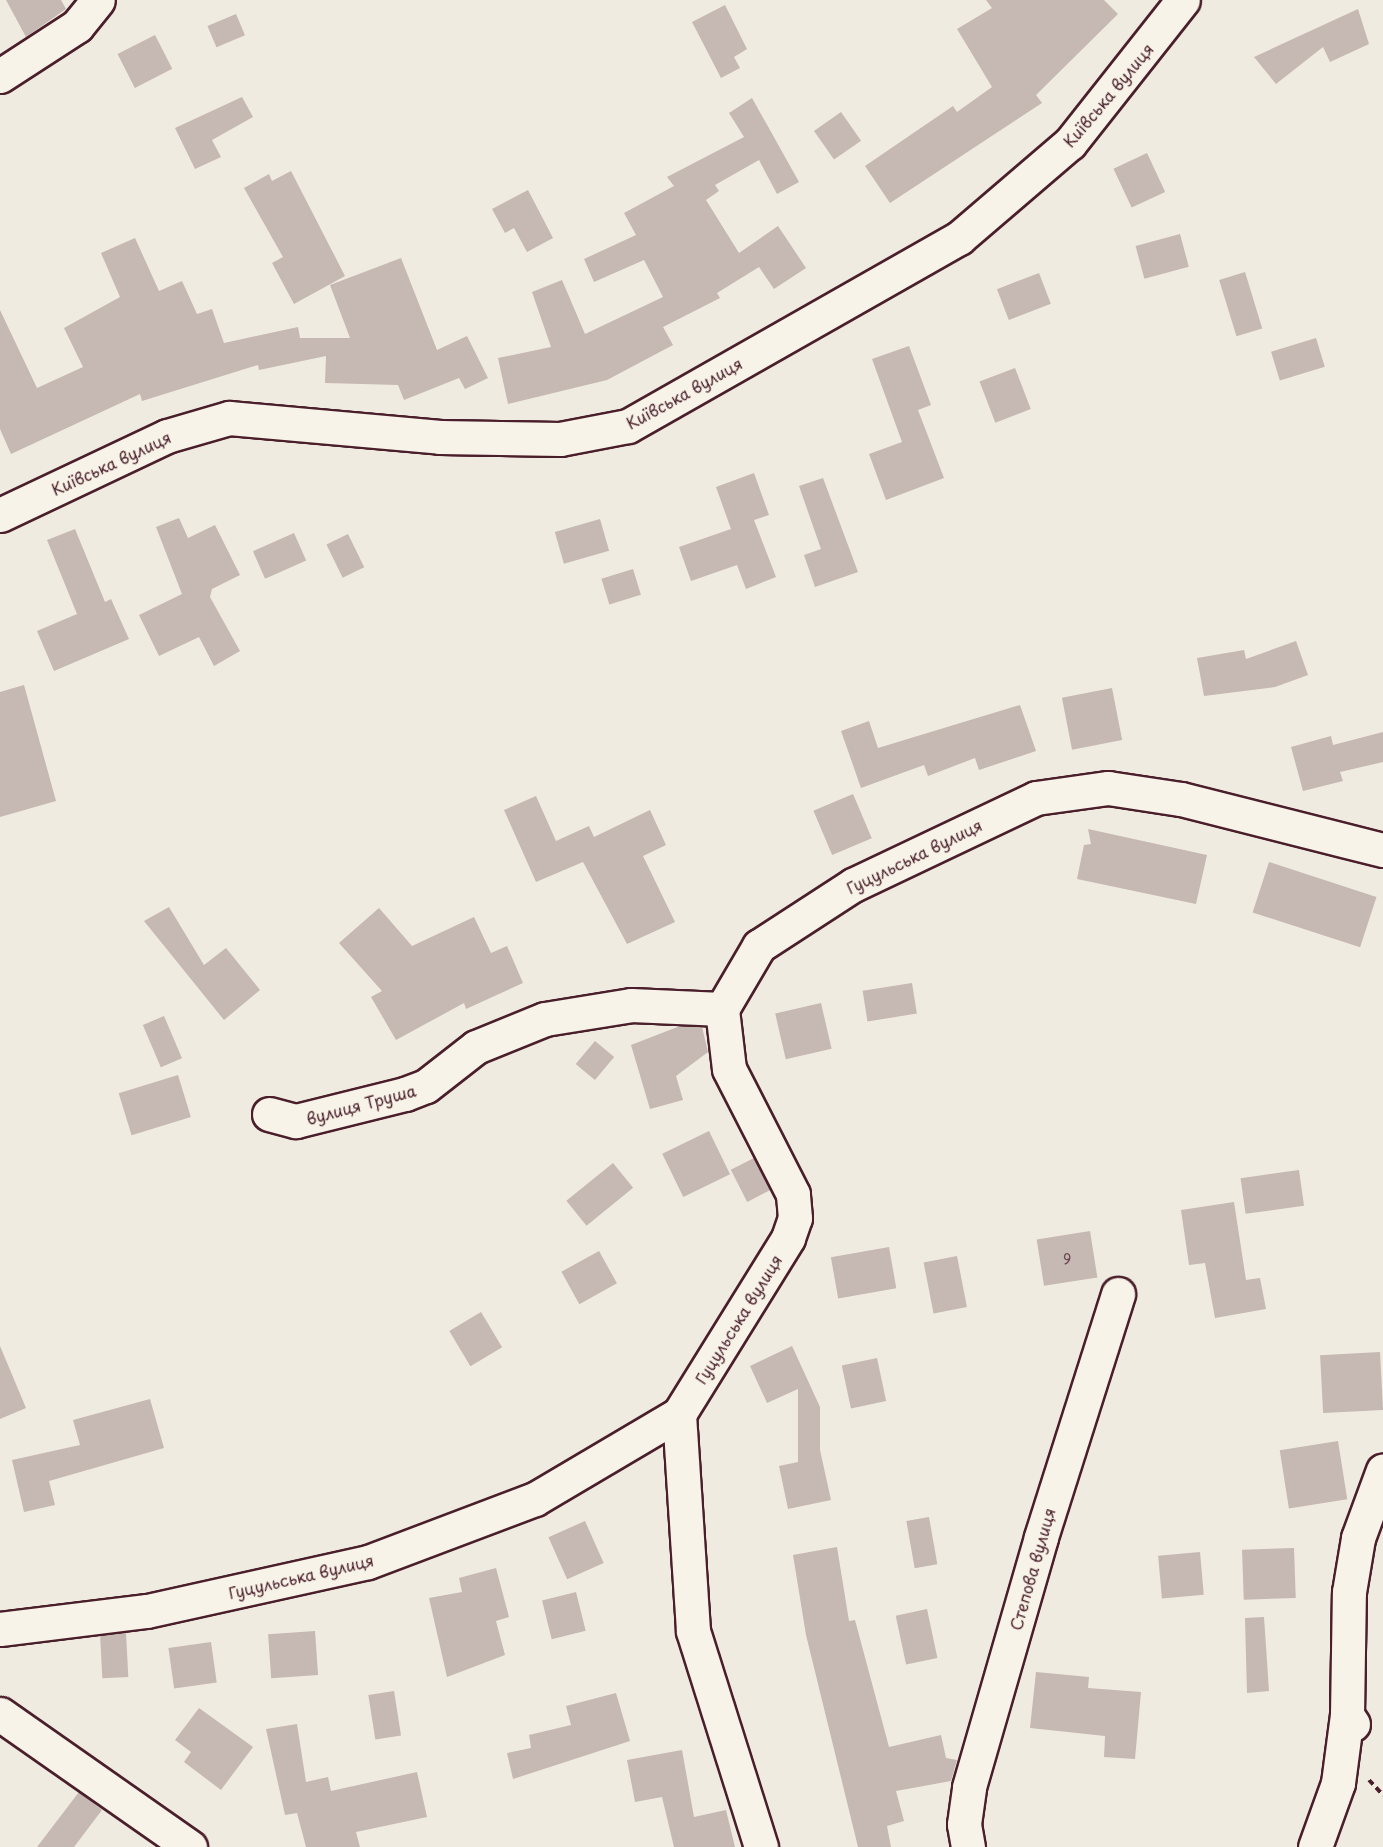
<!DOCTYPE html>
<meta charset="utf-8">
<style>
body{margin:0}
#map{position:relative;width:1383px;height:1847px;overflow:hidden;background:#f0ebe0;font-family:"Playpen Sans",sans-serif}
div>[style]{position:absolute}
.building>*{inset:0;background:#c6b8b3;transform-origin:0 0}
.path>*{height:4px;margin-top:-2px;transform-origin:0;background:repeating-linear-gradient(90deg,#4a1f2b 0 6px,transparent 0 10.5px)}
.roads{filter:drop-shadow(2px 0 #4a1f2b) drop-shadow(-2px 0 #4a1f2b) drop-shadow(0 2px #4a1f2b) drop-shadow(0 -2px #4a1f2b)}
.minor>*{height:33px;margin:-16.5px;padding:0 16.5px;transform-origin:16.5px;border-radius:16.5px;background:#f7f3e8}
span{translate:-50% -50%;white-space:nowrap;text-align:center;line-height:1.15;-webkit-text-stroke:4.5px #f7f3e8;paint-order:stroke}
.number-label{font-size:14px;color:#69454d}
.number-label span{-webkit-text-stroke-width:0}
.street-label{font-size:16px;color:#4a1f2b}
</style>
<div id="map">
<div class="building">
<i style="clip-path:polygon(6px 0,61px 0,66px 9px,26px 37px)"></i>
<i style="clip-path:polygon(986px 0,1104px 0,1118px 14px,1036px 95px,1042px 103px,890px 203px,865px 166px,953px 106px,957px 112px,992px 87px,957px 29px,992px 8px)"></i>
<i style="clip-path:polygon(725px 5px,747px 49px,734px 57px,740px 68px,721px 78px,692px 22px)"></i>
<i style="clip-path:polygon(1358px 9px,1369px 44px,1330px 62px,1323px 47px,1276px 84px,1254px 57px)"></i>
<i style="left:236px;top:14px;width:23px;height:31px;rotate:67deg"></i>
<i style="left:155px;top:35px;width:38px;height:42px;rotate:63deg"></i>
<i style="clip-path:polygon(242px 97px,253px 117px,212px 140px,221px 157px,195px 169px,175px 128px)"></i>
<i style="clip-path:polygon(752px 98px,799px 182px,777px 194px,759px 160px,715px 185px,719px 191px,706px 200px,739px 253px,778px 226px,806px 268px,774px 289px,759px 267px,717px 293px,720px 298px,663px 327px,673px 345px,607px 380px,508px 404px,498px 358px,551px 347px,532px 292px,562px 280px,585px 334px,663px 297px,644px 260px,594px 282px,584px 259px,636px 235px,624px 213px,674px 186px,667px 177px,744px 137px,729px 113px)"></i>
<i style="left:841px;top:112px;width:35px;height:33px;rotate:55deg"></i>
<i style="left:1147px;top:153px;width:43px;height:37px;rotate:65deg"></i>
<i style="clip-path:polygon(291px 171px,345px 276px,294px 304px,272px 263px,283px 257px,244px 188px,269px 174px,272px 181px)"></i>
<i style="clip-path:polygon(528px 190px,553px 238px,527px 252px,514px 228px,505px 233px,492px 209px)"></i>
<i style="left:1180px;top:234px;width:34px;height:46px;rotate:75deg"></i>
<i style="clip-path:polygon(135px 238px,159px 291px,182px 281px,197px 314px,212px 309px,224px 343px,298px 327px,300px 338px,350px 338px,330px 285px,401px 258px,437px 350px,467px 336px,488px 378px,465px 389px,459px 378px,404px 400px,398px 385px,325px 383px,326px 356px,259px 370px,258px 365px,142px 401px,140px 394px,11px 454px,0 429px,0 310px,37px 388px,83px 367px,64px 328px,120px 297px,101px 253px)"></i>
<i style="left:1245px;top:272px;width:59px;height:27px;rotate:73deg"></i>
<i style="left:1039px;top:273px;width:33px;height:45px;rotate:69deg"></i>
<i style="left:1316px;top:338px;width:30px;height:47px;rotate:73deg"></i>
<i style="clip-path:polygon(909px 346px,931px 405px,918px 410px,944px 478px,886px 500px,869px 454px,902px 442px,872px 359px)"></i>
<i style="left:1015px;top:368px;width:44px;height:38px;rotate:69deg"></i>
<i style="clip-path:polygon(754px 473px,769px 515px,754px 520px,776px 577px,746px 589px,737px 565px,691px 581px,679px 547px,731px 529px,716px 487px)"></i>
<i style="clip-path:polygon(823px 478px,858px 572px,815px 587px,804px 555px,821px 549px,799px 486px)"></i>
<i style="clip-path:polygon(179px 518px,188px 538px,215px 525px,240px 575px,212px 589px,210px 597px,240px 651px,214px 666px,199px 637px,159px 656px,139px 615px,182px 594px,156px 527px)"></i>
<i style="left:600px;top:519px;width:33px;height:47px;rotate:74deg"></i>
<i style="clip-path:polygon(75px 529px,105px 602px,111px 599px,129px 639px,54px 671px,37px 631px,77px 614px,47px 540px)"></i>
<i style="left:294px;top:533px;width:30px;height:45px;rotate:66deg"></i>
<i style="left:348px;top:534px;width:37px;height:24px;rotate:64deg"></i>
<i style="left:633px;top:569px;width:27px;height:33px;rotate:73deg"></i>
<i style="clip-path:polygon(1296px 641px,1308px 675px,1275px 687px,1204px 696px,1197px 658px,1244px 650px,1246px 659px)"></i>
<i style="clip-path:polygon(24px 685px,56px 801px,0 817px,0 692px)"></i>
<i style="left:1112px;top:688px;width:53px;height:51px;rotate:79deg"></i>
<i style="clip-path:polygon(1020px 705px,1036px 751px,979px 770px,975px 758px,928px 776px,924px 765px,861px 788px,841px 731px,869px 721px,878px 748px)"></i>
<i style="clip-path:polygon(1383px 732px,1383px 762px,1340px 772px,1343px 781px,1303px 791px,1291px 747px,1331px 736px,1333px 745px)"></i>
<i style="left:853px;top:794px;width:48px;height:43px;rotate:67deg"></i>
<i style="clip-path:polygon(536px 796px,556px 841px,589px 826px,594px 837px,650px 810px,666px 845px,643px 856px,675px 922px,627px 944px,583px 862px,536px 882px,504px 810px)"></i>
<i style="clip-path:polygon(1088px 829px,1207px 855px,1196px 904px,1077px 879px,1084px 845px,1091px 844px)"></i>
<i style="left:1269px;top:862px;width:113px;height:53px;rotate:18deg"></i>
<i style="clip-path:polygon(169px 907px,204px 965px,226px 948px,260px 990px,224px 1020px,144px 921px)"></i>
<i style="clip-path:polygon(379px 908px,412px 946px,474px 917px,491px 953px,507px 946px,523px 983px,466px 1009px,464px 1003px,396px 1040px,371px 997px,382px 991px,339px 943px)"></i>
<i style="left:912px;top:983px;width:31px;height:50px;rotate:81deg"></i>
<i style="left:821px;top:1003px;width:47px;height:47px;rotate:77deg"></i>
<i style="left:164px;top:1016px;width:46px;height:23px;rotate:67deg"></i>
<i style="clip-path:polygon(680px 1026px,702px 1027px,708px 1052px,676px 1076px,683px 1100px,650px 1109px,631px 1045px)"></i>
<i style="left:595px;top:1041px;width:25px;height:30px;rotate:40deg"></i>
<i style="left:178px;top:1075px;width:44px;height:62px;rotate:73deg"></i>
<i style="left:709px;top:1131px;width:48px;height:52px;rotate:64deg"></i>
<i style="left:754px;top:1158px;width:36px;height:26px;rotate:63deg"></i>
<i style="left:613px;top:1163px;width:32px;height:60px;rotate:51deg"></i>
<i style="left:1299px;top:1170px;width:36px;height:59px;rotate:82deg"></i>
<i style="clip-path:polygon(1234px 1202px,1246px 1280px,1260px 1278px,1266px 1309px,1215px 1318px,1205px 1263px,1189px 1265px,1181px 1210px)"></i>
<i style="left:1090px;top:1231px;width:47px;height:54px;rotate:81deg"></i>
<i style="left:889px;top:1247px;width:42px;height:59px;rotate:80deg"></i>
<i style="left:599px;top:1251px;width:37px;height:43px;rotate:61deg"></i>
<i style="left:957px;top:1256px;width:52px;height:34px;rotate:79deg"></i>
<i style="left:481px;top:1312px;width:41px;height:37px;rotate:59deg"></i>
<i style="clip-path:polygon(0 1346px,26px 1408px,0 1419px)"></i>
<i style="clip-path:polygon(792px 1346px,820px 1407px,820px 1450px,831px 1500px,788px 1509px,779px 1466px,798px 1462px,798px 1389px,767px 1403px,750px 1366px)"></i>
<i style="left:1380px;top:1352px;width:58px;height:60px;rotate:87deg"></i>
<i style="left:877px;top:1358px;width:44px;height:36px;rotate:78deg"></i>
<i style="clip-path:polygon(150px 1399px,164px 1448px,49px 1481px,55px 1505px,24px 1512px,12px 1460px,80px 1445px,73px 1420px)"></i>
<i style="left:1338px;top:1441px;width:59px;height:59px;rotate:81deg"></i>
<i style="left:929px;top:1517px;width:48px;height:23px;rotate:80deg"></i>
<i style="left:585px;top:1521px;width:46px;height:40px;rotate:66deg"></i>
<i style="clip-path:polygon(837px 1547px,849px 1621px,855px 1620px,889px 1747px,941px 1735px,946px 1758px,957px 1760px,951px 1781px,896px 1791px,904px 1821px,887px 1826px,891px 1847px,858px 1847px,806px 1635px,793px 1555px)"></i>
<i style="left:1294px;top:1548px;width:50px;height:52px;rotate:88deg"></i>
<i style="left:1200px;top:1552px;width:43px;height:42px;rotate:85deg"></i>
<i style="clip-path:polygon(496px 1568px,509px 1617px,496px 1621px,505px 1655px,447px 1677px,429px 1598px,462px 1592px,459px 1578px)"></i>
<i style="left:576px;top:1592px;width:40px;height:35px;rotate:76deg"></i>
<i style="left:927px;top:1609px;width:50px;height:32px;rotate:78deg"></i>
<i style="clip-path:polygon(1264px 1617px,1269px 1691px,1247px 1693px,1245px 1618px)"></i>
<i style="left:315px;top:1631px;width:44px;height:47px;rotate:86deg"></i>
<i style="left:126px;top:1633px;width:44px;height:26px;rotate:87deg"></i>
<i style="left:211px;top:1642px;width:41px;height:43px;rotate:82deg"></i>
<i style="clip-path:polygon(1036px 1672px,1089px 1677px,1088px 1688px,1141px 1692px,1135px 1759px,1104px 1757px,1105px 1736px,1030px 1728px)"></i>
<i style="left:394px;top:1691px;width:45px;height:26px;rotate:81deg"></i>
<i style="clip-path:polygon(616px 1693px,630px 1741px,513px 1779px,507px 1753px,531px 1748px,529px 1735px,571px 1725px,566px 1706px)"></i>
<i style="clip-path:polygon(199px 1708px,253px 1747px,221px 1790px,184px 1762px,191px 1752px,175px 1740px)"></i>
<i style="clip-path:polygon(297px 1724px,306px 1782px,328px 1777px,331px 1791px,417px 1772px,427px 1817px,356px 1832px,360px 1847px,306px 1847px,297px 1813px,285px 1815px,266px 1729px)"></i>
<i style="clip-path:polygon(682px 1750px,694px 1817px,726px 1810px,735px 1847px,674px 1847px,662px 1797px,635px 1802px,627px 1760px)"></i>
<i style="clip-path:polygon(79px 1792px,102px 1810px,74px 1847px,37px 1847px)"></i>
</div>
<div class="path">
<i style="left:1369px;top:1780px;width:21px;rotate:47deg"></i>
</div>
<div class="roads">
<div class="minor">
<i style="left:0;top:76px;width:92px;rotate:-33deg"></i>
<i style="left:77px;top:26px;width:33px;rotate:-51deg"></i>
<i style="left:0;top:515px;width:185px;rotate:-25.3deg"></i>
<i style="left:167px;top:436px;width:65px;rotate:-16.2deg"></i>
<i style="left:229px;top:418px;width:212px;rotate:5.1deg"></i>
<i style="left:440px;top:437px;width:120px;rotate:1deg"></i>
<i style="left:560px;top:439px;width:69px;rotate:-10.8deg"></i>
<i style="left:628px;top:426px;width:381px;rotate:-29.6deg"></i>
<i style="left:959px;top:238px;width:146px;rotate:-40.6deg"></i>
<i style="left:1070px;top:143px;width:182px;rotate:-51.7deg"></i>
<i style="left:269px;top:1114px;width:28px;rotate:15deg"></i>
<i style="left:296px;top:1121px;width:112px;rotate:-13.9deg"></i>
<i style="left:405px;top:1094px;width:22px;rotate:-21deg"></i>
<i style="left:426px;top:1086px;width:63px;rotate:-38deg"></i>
<i style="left:476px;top:1047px;width:74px;rotate:-22.1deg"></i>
<i style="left:545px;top:1019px;width:87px;rotate:-9.2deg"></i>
<i style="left:631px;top:1005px;width:91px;rotate:2.5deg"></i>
<i style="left:679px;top:1414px;width:217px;rotate:86.3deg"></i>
<i style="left:693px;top:1631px;width:226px;rotate:72.5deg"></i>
<i style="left:0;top:1629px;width:148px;rotate:-7deg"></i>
<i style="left:147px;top:1611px;width:226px;rotate:-12.5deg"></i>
<i style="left:368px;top:1562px;width:178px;rotate:-20.7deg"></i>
<i style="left:535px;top:1499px;width:167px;rotate:-30.6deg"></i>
<i style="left:679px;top:1414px;width:207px;rotate:-58.2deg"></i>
<i style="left:788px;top:1238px;width:21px;rotate:-71deg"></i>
<i style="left:795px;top:1218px;width:24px;rotate:-95deg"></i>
<i style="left:793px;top:1194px;width:140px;rotate:-117.1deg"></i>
<i style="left:729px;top:1069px;width:60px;rotate:-96.7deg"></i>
<i style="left:722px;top:1009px;width:73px;rotate:-59.6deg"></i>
<i style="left:759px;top:946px;width:112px;rotate:-33deg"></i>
<i style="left:853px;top:885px;width:203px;rotate:-25.4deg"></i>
<i style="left:1036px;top:798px;width:73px;rotate:-7.9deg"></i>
<i style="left:1108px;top:788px;width:74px;rotate:8.6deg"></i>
<i style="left:1181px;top:799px;width:208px;rotate:14.2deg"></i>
<i style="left:0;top:1714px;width:232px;rotate:35deg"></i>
<i style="left:1353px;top:1724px;width:11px;rotate:-124deg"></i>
<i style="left:1347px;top:1715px;width:123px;rotate:-89.1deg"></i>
<i style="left:1349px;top:1592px;width:55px;rotate:-80.5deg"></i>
<i style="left:1358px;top:1538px;width:72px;rotate:-69.8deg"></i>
<i style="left:968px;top:1847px;width:23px;rotate:-100deg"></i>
<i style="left:964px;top:1824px;width:37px;rotate:-82deg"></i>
<i style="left:969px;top:1787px;width:260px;rotate:-73.9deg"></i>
<i style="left:1041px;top:1537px;width:255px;rotate:-72.4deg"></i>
<i style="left:1315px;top:1847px;width:68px;rotate:-70.2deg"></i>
<i style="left:1338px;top:1783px;width:69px;rotate:-82.5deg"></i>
</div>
</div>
<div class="number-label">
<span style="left:1067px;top:1259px">9</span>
</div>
<div class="street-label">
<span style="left:1108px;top:95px;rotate:-50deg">Київська вулиця</span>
<span style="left:684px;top:393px;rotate:-29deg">Київська вулиця</span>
<span style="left:111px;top:463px;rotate:-25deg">Київська вулиця</span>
<span style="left:914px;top:856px;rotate:-26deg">Гуцульська вулиця</span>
<span style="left:361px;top:1104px;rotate:-15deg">вулиця Труша</span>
<span style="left:738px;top:1319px;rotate:-58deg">Гуцульська вулиця</span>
<span style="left:1032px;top:1569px;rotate:-74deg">Степова вулиця</span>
<span style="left:301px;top:1576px;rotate:-13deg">Гуцульська вулиця</span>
</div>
</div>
